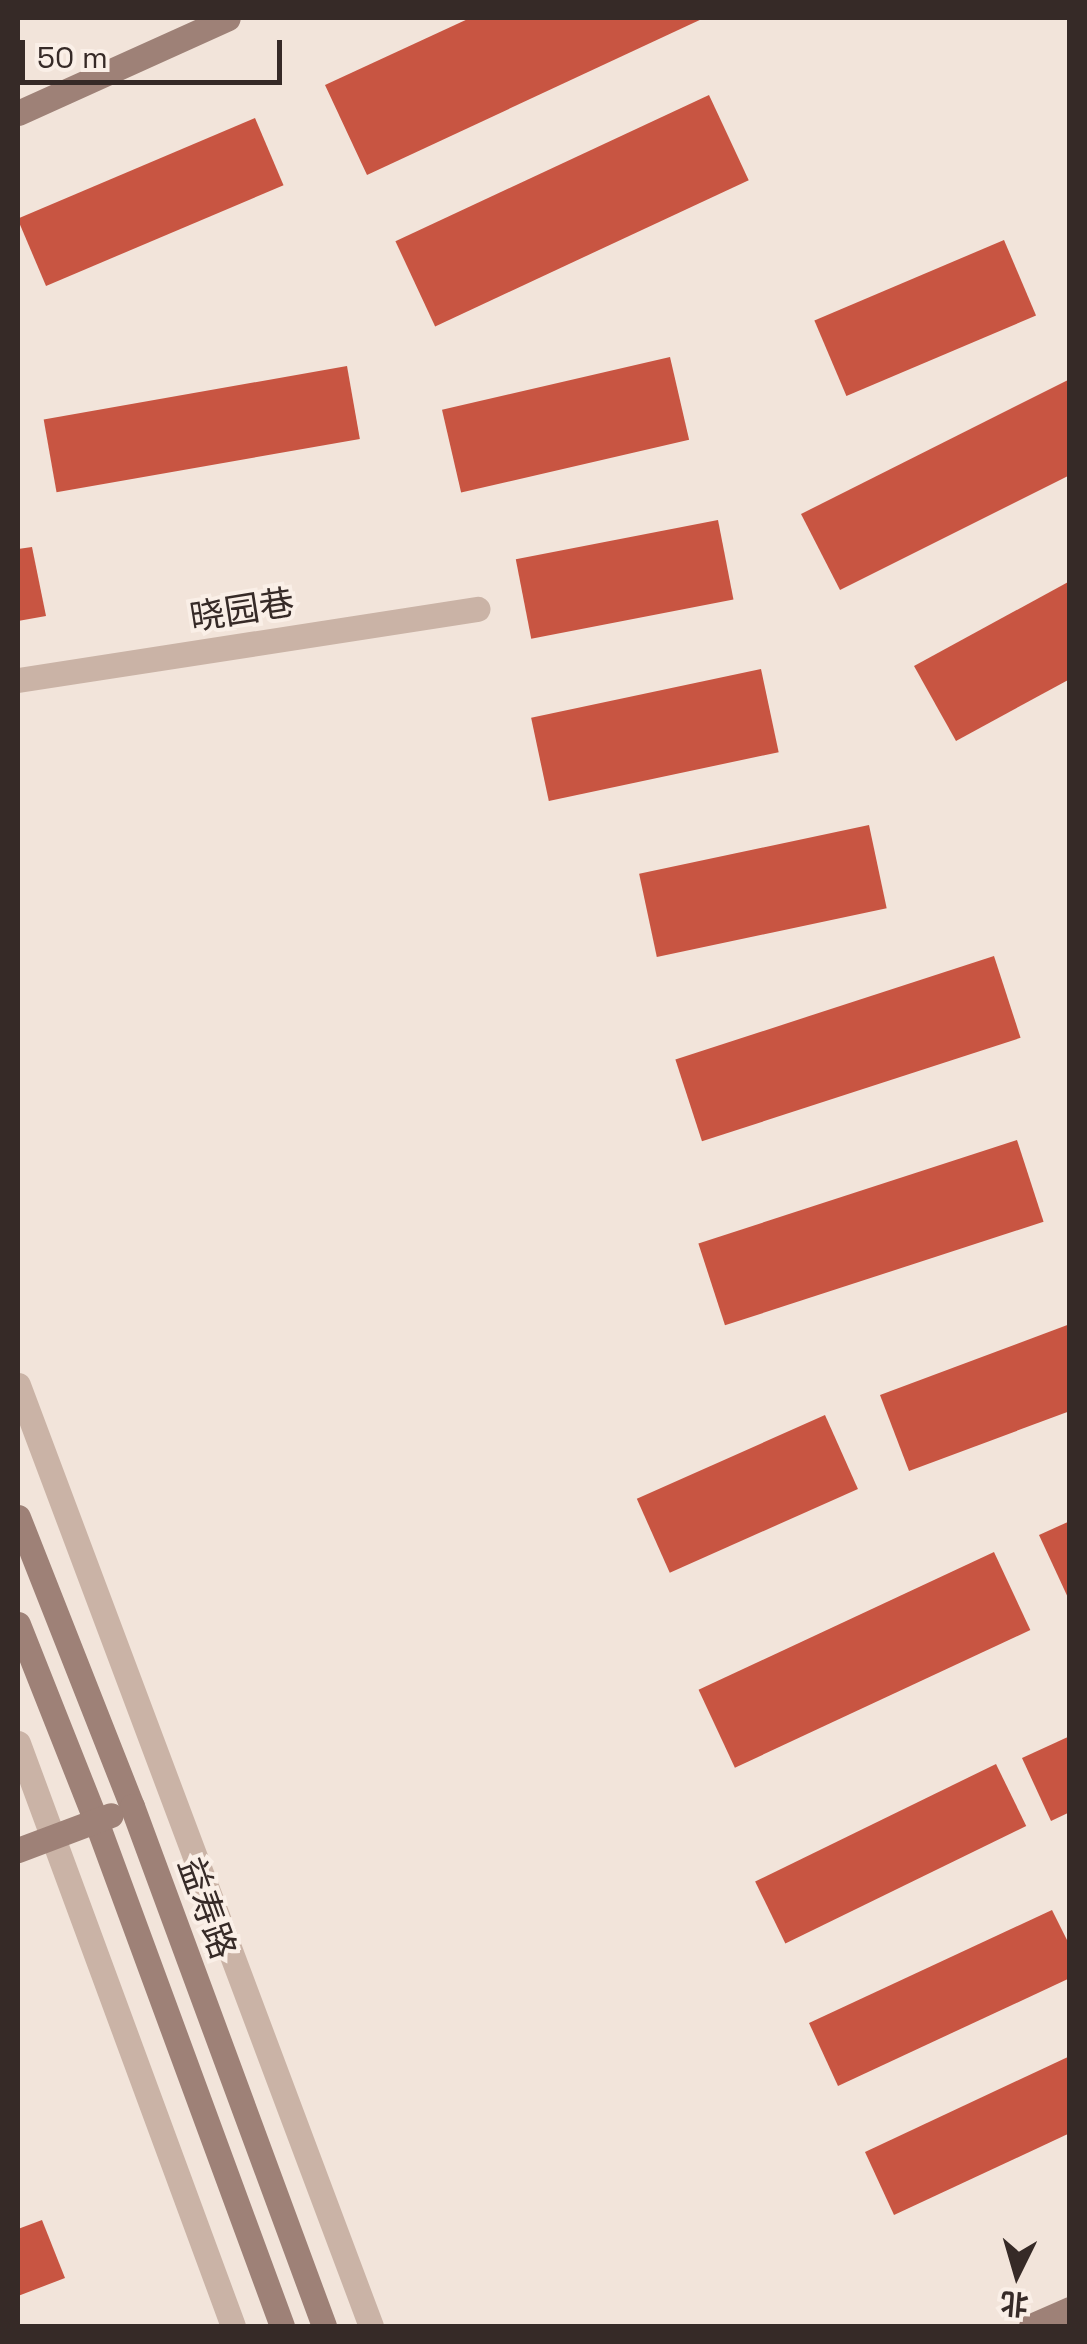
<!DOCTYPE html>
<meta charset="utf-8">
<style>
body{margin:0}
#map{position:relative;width:1087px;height:2344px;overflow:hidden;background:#f2e4da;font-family:"Space Grotesk","Noto Sans SC",sans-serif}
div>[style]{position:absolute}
.building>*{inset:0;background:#c85542;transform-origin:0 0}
.street>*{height:25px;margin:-12.5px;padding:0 12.5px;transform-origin:12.5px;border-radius:12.5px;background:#cab3a6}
.secondary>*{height:25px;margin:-12.5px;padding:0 12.5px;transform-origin:12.5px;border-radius:12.5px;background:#9e8177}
span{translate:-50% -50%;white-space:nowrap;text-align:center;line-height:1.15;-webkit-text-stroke:8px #faefe7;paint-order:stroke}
.street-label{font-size:35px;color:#362a27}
.frame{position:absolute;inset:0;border:20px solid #362a27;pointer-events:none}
.north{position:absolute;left:967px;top:2224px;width:100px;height:100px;-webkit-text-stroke:8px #faefe7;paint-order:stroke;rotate:185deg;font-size:28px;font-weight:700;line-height:40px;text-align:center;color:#362a27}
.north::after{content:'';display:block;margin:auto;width:35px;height:45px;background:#362a27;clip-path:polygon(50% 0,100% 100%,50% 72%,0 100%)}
.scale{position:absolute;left:20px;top:40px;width:262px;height:45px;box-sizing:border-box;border:5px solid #362a27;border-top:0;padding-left:12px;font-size:30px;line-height:35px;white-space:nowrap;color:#362a27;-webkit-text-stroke:8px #faefe7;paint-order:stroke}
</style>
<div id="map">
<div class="building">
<i style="clip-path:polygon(470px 18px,704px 18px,367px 175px,325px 85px)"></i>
<i style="left:709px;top:95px;width:94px;height:346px;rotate:65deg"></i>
<i style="left:255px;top:118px;width:73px;height:258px;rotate:67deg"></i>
<i style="left:1004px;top:240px;width:82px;height:206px;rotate:67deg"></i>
<i style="left:670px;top:357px;width:85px;height:234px;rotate:77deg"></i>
<i style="left:347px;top:366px;width:74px;height:308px;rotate:80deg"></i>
<i style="clip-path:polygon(1070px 379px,1070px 475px,840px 590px,801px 514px)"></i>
<i style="left:718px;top:520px;width:81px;height:206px;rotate:79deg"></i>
<i style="clip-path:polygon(32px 547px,46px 616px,18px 621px,18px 549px)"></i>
<i style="clip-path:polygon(1070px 581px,1070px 679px,956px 741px,914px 666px)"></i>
<i style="left:761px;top:669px;width:85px;height:235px;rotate:78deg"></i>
<i style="left:869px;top:825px;width:85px;height:235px;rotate:78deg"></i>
<i style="left:994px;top:956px;width:86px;height:335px;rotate:72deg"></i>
<i style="left:1017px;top:1140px;width:86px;height:335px;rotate:72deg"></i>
<i style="clip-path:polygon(1070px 1324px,1070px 1411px,909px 1471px,880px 1395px)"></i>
<i style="left:825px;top:1415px;width:81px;height:206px;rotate:66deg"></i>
<i style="clip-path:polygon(1070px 1521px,1070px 1602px,1039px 1535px)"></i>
<i style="left:994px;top:1552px;width:86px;height:326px;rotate:65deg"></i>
<i style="clip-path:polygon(1070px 1736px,1070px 1812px,1051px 1821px,1022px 1758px)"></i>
<i style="left:996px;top:1764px;width:69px;height:268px;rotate:64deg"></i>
<i style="clip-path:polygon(1052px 1910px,1070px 1946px,1070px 1978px,838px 2086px,809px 2023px)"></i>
<i style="clip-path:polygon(1070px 2056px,1070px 2133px,894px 2215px,865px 2152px)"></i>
<i style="clip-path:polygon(42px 2220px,65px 2278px,18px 2296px,18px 2229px)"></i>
</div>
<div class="street">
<i style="left:18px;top:680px;width:465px;rotate:-8.8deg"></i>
<i style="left:18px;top:1385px;width:1005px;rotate:69.44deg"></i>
<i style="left:18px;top:1743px;width:621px;rotate:69.76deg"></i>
</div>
<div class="secondary">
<i style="left:18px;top:113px;width:230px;rotate:-24.3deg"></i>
<i style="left:18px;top:1517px;width:311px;rotate:68.5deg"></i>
<i style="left:132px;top:1806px;width:554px;rotate:69.73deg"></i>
<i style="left:18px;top:1624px;width:212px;rotate:68.4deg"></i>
<i style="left:96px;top:1821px;width:538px;rotate:69.78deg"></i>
<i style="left:18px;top:1850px;width:99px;rotate:-20.6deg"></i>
<i style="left:1031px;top:2326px;width:43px;rotate:-23.6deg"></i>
</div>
<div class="street-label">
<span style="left:242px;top:610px;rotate:-9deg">晓园巷</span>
<span style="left:207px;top:1908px;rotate:70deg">益寿路</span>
</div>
<div class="frame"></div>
<div class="north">北</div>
<div class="scale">50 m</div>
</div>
